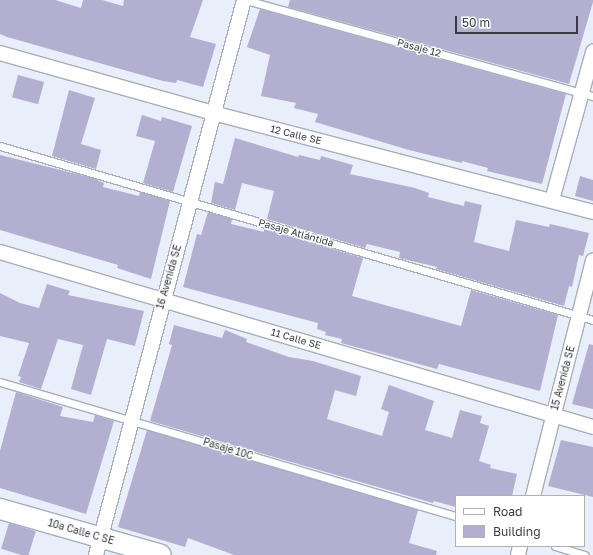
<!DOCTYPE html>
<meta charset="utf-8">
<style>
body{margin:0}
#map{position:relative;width:593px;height:555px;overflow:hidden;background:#e8effa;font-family:"Golos Text",sans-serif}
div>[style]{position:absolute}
.building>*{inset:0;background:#b2afd0;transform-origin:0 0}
.roads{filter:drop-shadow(1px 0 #a7aeb8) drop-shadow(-1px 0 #a7aeb8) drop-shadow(0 1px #a7aeb8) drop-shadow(0 -1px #a7aeb8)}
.lane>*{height:7px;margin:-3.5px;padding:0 3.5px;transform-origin:3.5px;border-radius:3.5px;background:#fff}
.street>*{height:14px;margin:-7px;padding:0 7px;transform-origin:7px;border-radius:7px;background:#fff}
.secondary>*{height:20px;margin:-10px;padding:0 10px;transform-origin:10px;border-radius:10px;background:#fff}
span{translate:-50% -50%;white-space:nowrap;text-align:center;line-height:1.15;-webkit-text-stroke:3px #fff;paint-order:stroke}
.street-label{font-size:10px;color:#383b3f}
.legend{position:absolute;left:455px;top:495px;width:130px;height:52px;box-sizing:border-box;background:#fff;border:1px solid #afb1b2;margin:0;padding:5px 7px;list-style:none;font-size:12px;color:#383b3f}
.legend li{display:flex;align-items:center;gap:8px;height:20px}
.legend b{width:20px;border:1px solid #afb1b2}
.scale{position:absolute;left:455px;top:16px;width:123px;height:18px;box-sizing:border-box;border:2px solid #383b3f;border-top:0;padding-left:5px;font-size:12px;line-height:14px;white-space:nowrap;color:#383b3f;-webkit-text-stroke:3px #fff;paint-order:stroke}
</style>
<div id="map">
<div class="building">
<i style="clip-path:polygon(0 0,55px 0,81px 8px,83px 0,102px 0,123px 6px,124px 0,203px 0,190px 37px,216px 44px,203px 87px,177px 80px,176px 83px,163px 81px,7px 37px,0 34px)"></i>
<i style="clip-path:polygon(290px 0,593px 0,593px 2px,569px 84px,288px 7px)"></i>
<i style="clip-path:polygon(260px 9px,566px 94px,542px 184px,487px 171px,488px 168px,462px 161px,462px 163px,409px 150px,315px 122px,318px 114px,294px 108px,296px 103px,261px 96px,270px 55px,247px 47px)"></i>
<i style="left:18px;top:75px;width:27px;height:23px;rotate:15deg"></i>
<i style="clip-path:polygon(69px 90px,95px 98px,81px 144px,101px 150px,96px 169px,52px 156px)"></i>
<i style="clip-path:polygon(142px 115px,161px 121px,162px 117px,192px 126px,173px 192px,143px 183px,155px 141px,136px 136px)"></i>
<i style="clip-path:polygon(235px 138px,298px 157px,299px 155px,320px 160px,321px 156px,353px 165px,350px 174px,415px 188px,429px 193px,428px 197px,464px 206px,465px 201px,482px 205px,474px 242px,509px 251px,516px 220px,549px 227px,550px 224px,589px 233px,583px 256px,579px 255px,572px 287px,569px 286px,564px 306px,436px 269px,437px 267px,399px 258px,400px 252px,367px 244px,365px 248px,267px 219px,274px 191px,242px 183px,235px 210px,211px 203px,215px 182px,223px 184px)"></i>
<i style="clip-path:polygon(0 155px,93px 178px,104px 183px,103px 187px,139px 196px,140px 192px,170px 201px,151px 279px,117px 268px,118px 265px,0 230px)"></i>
<i style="clip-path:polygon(580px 176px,593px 180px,593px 201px,575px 196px)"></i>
<i style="clip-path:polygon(208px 212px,232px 219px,231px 224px,264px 232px,264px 229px,363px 258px,352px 296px,461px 326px,471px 290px,558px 315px,540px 391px,439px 364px,437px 369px,341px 343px,342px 339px,325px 335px,326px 332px,317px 329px,318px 323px,183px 287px,197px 234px,201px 235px)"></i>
<i style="clip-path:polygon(47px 284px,70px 291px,68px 295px,144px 311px,135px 346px,107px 339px,91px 395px,71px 389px,83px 345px,58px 339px,41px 389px,19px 382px,21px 377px,18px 376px,29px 343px,0 336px,0 293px,20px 303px,39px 308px)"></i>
<i style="clip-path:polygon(174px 325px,222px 338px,225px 330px,247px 339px,246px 342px,289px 357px,313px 361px,361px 376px,356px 396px,335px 390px,327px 419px,382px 436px,389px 412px,381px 409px,389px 385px,434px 401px,425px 430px,452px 438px,460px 410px,482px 416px,480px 423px,489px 426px,479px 461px,491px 465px,490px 468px,517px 474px,512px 496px,456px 496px,456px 507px,434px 501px,433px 503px,150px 421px,172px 345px,169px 344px)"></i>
<i style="clip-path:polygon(589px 344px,593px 345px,593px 409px,572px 404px)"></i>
<i style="clip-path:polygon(16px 392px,63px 407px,60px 416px,93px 422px,95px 415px,114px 421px,86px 514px,0 488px,0 451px)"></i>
<i style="clip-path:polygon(147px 430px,418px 510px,409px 543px,437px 551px,436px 555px,234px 555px,188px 538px,185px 547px,118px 527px)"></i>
<i style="clip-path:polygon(561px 440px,593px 447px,593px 497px,548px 486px)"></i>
<i style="left:9px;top:523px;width:28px;height:27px;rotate:17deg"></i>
</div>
<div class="roads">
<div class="lane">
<i style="left:246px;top:0;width:360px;rotate:15.5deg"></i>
<i style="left:0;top:146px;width:618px;rotate:16.35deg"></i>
<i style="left:0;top:382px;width:475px;rotate:16.4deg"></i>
<i style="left:555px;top:546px;width:31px;rotate:17deg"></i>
</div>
<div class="street">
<i style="left:0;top:53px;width:221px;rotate:15.7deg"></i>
<i style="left:213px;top:113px;width:393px;rotate:14.6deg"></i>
<i style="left:552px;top:200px;width:154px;rotate:-74.5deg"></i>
<i style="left:0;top:252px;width:618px;rotate:16.44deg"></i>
<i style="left:533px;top:496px;width:243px;rotate:-75.7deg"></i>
<i style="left:96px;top:555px;width:574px;rotate:-75.07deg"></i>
<i style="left:518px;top:555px;width:9px;rotate:-77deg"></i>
</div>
<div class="secondary">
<i style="left:0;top:509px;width:167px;rotate:15.9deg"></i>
</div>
</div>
<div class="street-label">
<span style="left:419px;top:48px;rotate:15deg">Pasaje 12</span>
<span style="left:296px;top:135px;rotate:14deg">12 Calle SE</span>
<span style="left:296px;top:233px;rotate:16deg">Pasaje Atlántida</span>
<span style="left:169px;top:277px;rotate:-74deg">16 Avenida SE</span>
<span style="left:296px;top:339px;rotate:16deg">11 Calle SE</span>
<span style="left:563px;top:378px;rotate:-75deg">15 Avenida SE</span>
<span style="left:228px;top:449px;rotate:17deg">Pasaje 10C</span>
<span style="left:81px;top:532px;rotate:16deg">10a Calle C SE</span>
</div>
<ul class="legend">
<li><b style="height:5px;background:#fff"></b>Road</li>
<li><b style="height:11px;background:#b2afd0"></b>Building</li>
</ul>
<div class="scale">50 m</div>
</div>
